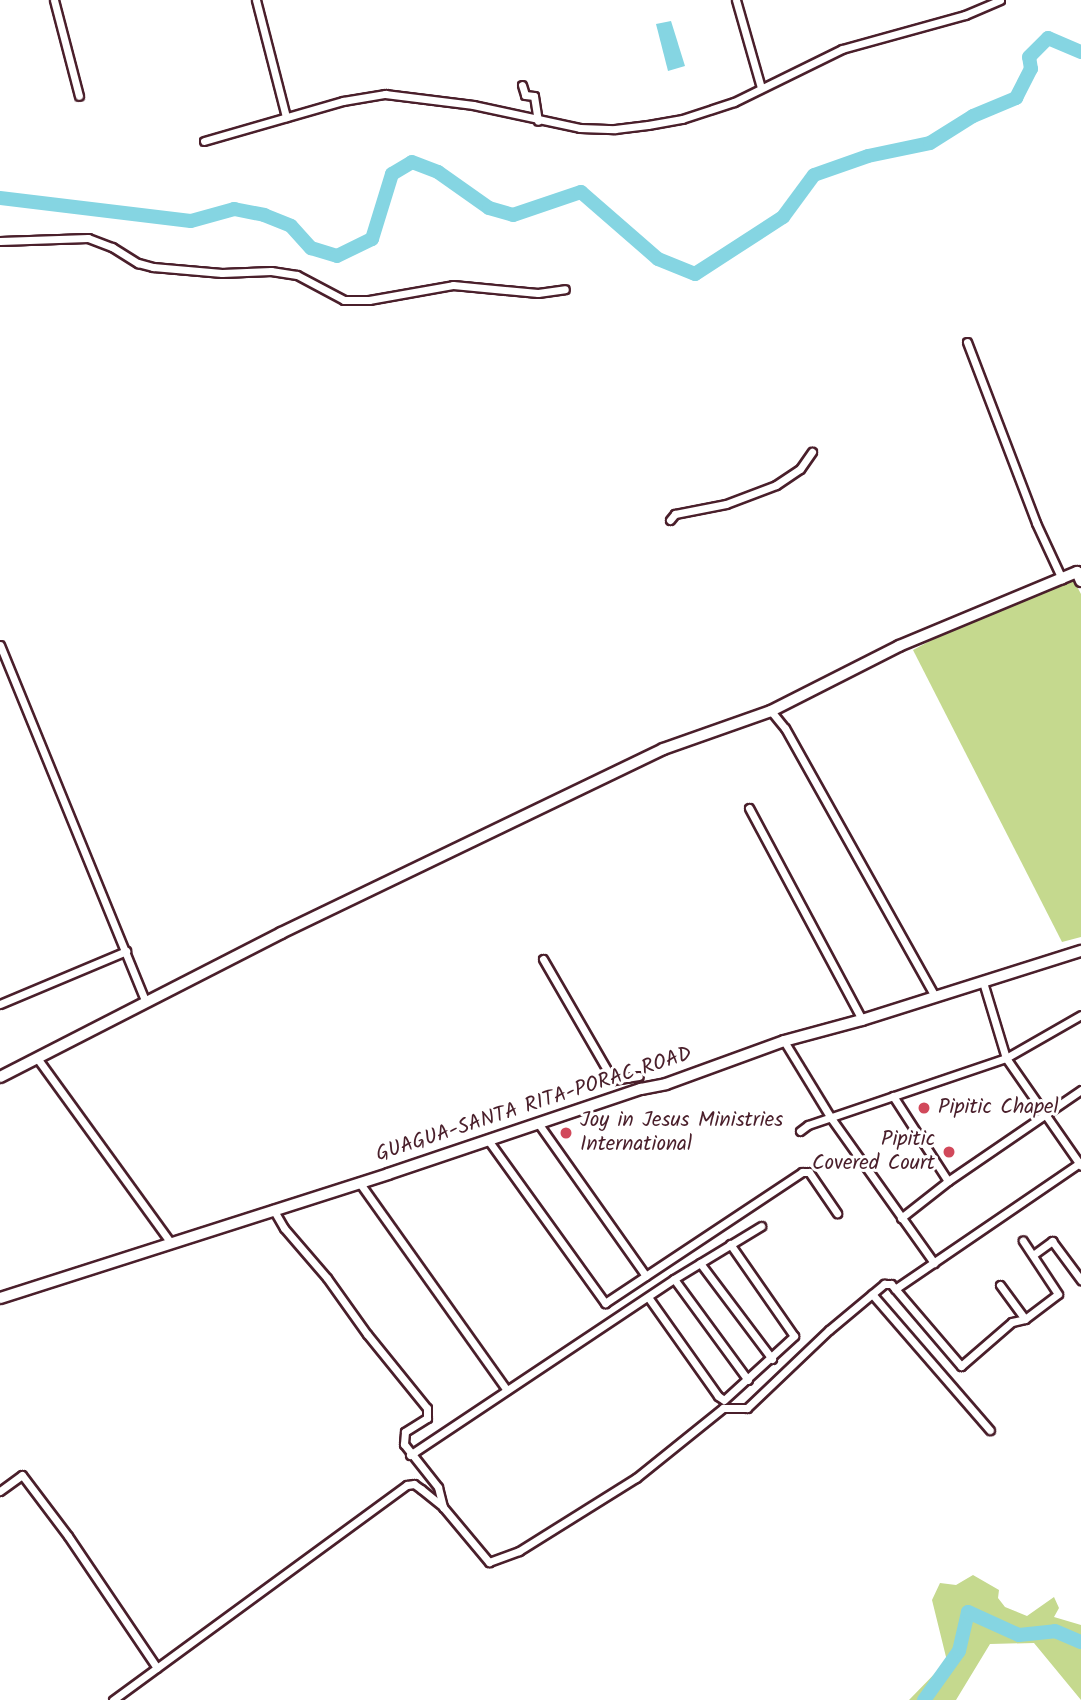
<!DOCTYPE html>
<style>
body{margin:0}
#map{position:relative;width:1081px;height:1700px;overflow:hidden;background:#fff;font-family:Kalam,sans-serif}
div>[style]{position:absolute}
.green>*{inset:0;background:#c5d98e}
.water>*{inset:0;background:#85d5e2}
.river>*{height:14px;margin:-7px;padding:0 7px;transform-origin:7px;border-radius:7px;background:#85d5e2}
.roads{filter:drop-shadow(2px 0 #4a1f2b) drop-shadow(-2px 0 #4a1f2b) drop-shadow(0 2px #4a1f2b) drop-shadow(0 -2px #4a1f2b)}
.street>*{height:7px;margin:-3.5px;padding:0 3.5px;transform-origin:3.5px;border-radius:3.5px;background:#fff}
.secondary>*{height:10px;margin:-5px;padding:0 5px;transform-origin:5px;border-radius:5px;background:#fff}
.dots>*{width:19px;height:19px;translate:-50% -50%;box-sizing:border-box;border:4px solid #fff;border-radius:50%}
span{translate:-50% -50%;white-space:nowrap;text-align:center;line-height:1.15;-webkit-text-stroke:6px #fff;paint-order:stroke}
.street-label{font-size:21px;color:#4a1f2b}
.poi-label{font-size:21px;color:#4a1f2b}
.left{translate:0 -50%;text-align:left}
.right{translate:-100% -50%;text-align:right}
</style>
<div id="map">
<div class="green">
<i style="clip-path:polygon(1073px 579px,1081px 594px,1081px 937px,1062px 942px,913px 650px,941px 635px)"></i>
<i style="clip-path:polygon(973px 1575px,999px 1590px,998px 1598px,1005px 1607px,1027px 1616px,1054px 1597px,1059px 1608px,1054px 1617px,1081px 1625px,1081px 1700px,1034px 1643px,990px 1644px,956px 1700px,909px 1700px,947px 1661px,932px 1600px,940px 1583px,956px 1585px)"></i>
</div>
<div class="water">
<i style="clip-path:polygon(671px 21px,685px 66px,668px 71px,656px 24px)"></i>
</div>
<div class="river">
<i style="left:0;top:198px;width:192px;rotate:6.9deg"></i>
<i style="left:191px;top:221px;width:45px;rotate:-15.6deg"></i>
<i style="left:234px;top:209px;width:31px;rotate:11deg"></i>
<i style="left:264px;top:215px;width:29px;rotate:22deg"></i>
<i style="left:291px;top:226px;width:30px;rotate:48deg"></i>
<i style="left:311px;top:248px;width:27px;rotate:17deg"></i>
<i style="left:337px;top:256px;width:39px;rotate:-26deg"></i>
<i style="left:372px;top:239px;width:68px;rotate:-72.9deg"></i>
<i style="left:392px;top:174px;width:23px;rotate:-31deg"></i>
<i style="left:412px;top:162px;width:28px;rotate:21deg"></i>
<i style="left:438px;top:172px;width:62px;rotate:35.2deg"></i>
<i style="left:489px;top:208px;width:25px;rotate:16deg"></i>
<i style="left:513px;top:215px;width:72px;rotate:-18.7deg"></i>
<i style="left:581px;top:192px;width:102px;rotate:41deg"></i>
<i style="left:658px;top:259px;width:40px;rotate:22deg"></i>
<i style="left:695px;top:274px;width:105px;rotate:-32.9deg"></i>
<i style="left:783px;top:217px;width:52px;rotate:-53.6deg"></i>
<i style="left:814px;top:175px;width:57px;rotate:-19.4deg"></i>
<i style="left:868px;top:156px;width:63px;rotate:-11.8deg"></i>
<i style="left:930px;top:143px;width:51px;rotate:-32.1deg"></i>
<i style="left:973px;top:116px;width:47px;rotate:-22.7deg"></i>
<i style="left:1016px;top:98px;width:33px;rotate:-63deg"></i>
<i style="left:1031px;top:69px;width:12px;rotate:-99deg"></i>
<i style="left:1029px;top:57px;width:27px;rotate:-45deg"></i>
<i style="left:1048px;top:38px;width:36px;rotate:23deg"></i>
<i style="left:924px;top:1700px;width:60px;rotate:-54.5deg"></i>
<i style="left:959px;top:1651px;width:40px;rotate:-77deg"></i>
<i style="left:968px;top:1612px;width:56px;rotate:24.3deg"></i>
<i style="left:1019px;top:1635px;width:36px;rotate:-6deg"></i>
<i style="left:1055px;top:1631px;width:28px;rotate:23deg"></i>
</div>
<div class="roads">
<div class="street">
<i style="left:54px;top:0;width:99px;rotate:75.4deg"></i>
<i style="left:256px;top:0;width:121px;rotate:75.6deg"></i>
<i style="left:736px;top:0;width:91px;rotate:74.1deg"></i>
<i style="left:522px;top:85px;width:10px;rotate:73deg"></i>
<i style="left:525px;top:95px;width:9px;rotate:6deg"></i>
<i style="left:534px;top:96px;width:25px;rotate:81deg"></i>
<i style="left:204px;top:141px;width:145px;rotate:-16.1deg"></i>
<i style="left:343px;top:101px;width:43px;rotate:-9.5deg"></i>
<i style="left:385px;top:94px;width:89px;rotate:7.1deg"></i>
<i style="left:473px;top:105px;width:109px;rotate:12.1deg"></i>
<i style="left:580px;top:128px;width:35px;rotate:2deg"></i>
<i style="left:615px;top:129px;width:33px;rotate:-7deg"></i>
<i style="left:648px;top:125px;width:35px;rotate:-10deg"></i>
<i style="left:682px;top:119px;width:55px;rotate:-18.1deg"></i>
<i style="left:734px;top:102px;width:120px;rotate:-26.1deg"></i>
<i style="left:842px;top:49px;width:128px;rotate:-15.5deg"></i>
<i style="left:965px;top:15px;width:38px;rotate:-23deg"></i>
<i style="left:0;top:241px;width:88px;rotate:-2deg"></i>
<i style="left:88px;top:238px;width:26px;rotate:21deg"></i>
<i style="left:112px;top:247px;width:31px;rotate:32deg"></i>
<i style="left:138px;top:263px;width:16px;rotate:15deg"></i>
<i style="left:153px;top:267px;width:69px;rotate:5deg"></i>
<i style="left:222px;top:273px;width:49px;rotate:-2.3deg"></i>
<i style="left:271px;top:271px;width:26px;rotate:9deg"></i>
<i style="left:297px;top:275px;width:53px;rotate:28deg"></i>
<i style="left:344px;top:300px;width:25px"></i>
<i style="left:369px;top:300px;width:85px;rotate:-10.1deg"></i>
<i style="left:453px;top:285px;width:85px;rotate:5.4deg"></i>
<i style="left:538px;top:293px;width:27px;rotate:-8deg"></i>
<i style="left:967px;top:342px;width:194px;rotate:69.1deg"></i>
<i style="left:1036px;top:523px;width:62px;rotate:65.1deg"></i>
<i style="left:670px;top:520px;width:8px;rotate:-50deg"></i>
<i style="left:675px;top:514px;width:52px;rotate:-11.1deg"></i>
<i style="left:726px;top:504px;width:53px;rotate:-20.8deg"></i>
<i style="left:776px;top:485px;width:29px;rotate:-34deg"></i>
<i style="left:800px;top:469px;width:21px;rotate:-55deg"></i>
<i style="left:0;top:645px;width:384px;rotate:67.8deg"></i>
<i style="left:771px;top:711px;width:22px;rotate:51deg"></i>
<i style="left:785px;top:728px;width:307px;rotate:60.8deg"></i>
<i style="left:749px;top:808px;width:240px;rotate:61.9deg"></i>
<i style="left:543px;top:959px;width:140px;rotate:60deg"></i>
<i style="left:613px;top:1080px;width:26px;rotate:-9deg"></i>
<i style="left:983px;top:982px;width:79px;rotate:73.2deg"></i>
<i style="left:1006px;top:1058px;width:131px;rotate:55.2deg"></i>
<i style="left:0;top:1004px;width:137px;rotate:-22.8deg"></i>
<i style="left:784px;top:1041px;width:90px;rotate:58.6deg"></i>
<i style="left:831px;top:1118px;width:178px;rotate:54.6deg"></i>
<i style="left:37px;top:1058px;width:228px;rotate:54.1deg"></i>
<i style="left:893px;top:1096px;width:101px;rotate:57.1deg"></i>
<i style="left:538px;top:1123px;width:187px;rotate:54.8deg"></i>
<i style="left:800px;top:1131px;width:10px;rotate:-37deg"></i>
<i style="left:808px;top:1125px;width:209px;rotate:-18.7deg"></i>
<i style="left:1006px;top:1058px;width:86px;rotate:-29.8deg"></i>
<i style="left:488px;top:1140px;width:201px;rotate:54.3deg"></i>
<i style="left:605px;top:1303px;width:237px;rotate:-33.6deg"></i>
<i style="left:802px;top:1172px;width:7px"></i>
<i style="left:809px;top:1172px;width:50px;rotate:55.7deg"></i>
<i style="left:359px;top:1182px;width:255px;rotate:54.6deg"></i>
<i style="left:273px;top:1209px;width:22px;rotate:60deg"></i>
<i style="left:284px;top:1228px;width:66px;rotate:49.3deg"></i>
<i style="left:327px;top:1278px;width:69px;rotate:54.5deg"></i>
<i style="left:367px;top:1334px;width:95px;rotate:51deg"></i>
<i style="left:427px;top:1408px;width:10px;rotate:90deg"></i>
<i style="left:427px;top:1418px;width:26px;rotate:148deg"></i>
<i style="left:405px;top:1432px;width:12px;rotate:95deg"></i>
<i style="left:404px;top:1444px;width:55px;rotate:51.7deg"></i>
<i style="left:438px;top:1487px;width:21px;rotate:76deg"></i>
<i style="left:901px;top:1218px;width:60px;rotate:-38.2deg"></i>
<i style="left:948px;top:1181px;width:161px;rotate:-34.4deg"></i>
<i style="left:1033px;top:1255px;width:24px;rotate:-36deg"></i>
<i style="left:1052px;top:1241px;width:49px;rotate:53.4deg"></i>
<i style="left:700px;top:1263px;width:120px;rotate:53.1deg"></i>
<i style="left:674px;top:1279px;width:125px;rotate:53.8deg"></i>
<i style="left:1000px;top:1285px;width:42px;rotate:53.7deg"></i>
<i style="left:895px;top:1289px;width:225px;rotate:-34.3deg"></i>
<i style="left:872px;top:1294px;width:180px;rotate:49.1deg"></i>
<i style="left:648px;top:1297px;width:121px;rotate:54.7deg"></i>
<i style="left:718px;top:1396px;width:7px;rotate:34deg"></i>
<i style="left:724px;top:1400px;width:95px;rotate:-42.4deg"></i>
<i style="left:794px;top:1336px;width:112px;rotate:-124.8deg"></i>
<i style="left:410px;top:1455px;width:317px;rotate:-33.7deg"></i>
<i style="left:674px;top:1279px;width:102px;rotate:-31.3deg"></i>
<i style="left:0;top:1491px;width:27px;rotate:-36deg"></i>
<i style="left:22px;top:1475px;width:76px;rotate:53deg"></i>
<i style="left:68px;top:1536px;width:159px;rotate:56deg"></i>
<i style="left:113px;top:1700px;width:364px;rotate:-36.2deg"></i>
<i style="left:407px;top:1485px;width:7px;rotate:-8deg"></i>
<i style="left:414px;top:1484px;width:9px;rotate:36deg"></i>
<i style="left:421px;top:1489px;width:28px;rotate:39deg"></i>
<i style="left:443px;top:1507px;width:72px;rotate:50.1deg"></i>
<i style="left:489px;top:1562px;width:32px;rotate:-20deg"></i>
<i style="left:519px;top:1551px;width:138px;rotate:-32deg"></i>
<i style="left:636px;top:1478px;width:112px;rotate:-38.8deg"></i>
<i style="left:723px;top:1408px;width:24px"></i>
<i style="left:747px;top:1408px;width:113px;rotate:-43.6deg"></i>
<i style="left:829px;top:1330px;width:72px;rotate:-39.9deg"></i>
<i style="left:884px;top:1284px;width:7px"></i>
<i style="left:891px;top:1284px;width:108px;rotate:49.5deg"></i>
<i style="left:961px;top:1366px;width:67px;rotate:-40.8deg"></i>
<i style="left:1012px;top:1322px;width:13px;rotate:-13deg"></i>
<i style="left:1025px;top:1319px;width:41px;rotate:-37.1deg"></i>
<i style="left:1058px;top:1294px;width:64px;rotate:-123.4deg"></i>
</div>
<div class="secondary">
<i style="left:0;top:1077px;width:316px;rotate:-27.1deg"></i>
<i style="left:281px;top:933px;width:424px;rotate:-25.7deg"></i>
<i style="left:663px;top:749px;width:114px;rotate:-19.4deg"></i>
<i style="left:771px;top:711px;width:144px;rotate:-26.9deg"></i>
<i style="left:899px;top:646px;width:193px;rotate:-22.6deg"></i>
<i style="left:1077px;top:572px;width:10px;rotate:66deg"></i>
<i style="left:0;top:1298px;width:407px;rotate:-17.7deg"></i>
<i style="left:388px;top:1174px;width:267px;rotate:-18.6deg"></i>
<i style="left:641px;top:1089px;width:25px;rotate:-11deg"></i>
<i style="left:666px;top:1084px;width:126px;rotate:-20deg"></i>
<i style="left:784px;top:1041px;width:81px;rotate:-15.1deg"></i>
<i style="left:862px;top:1020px;width:230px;rotate:-17.5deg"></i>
</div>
</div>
<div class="dots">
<i style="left:924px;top:1108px;background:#d1495b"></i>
<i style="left:566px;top:1133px;background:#d1495b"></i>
<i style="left:949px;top:1152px;background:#d1495b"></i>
</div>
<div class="street-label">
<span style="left:534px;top:1105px;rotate:-18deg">GUAGUA-SANTA RITA-PORAC ROAD</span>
</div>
<div class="poi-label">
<span class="left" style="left:938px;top:1108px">Pipitic Chapel</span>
<span class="left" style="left:580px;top:1133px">Joy in Jesus Ministries<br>International</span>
<span class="right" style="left:935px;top:1152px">Pipitic<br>Covered Court</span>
</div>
</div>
